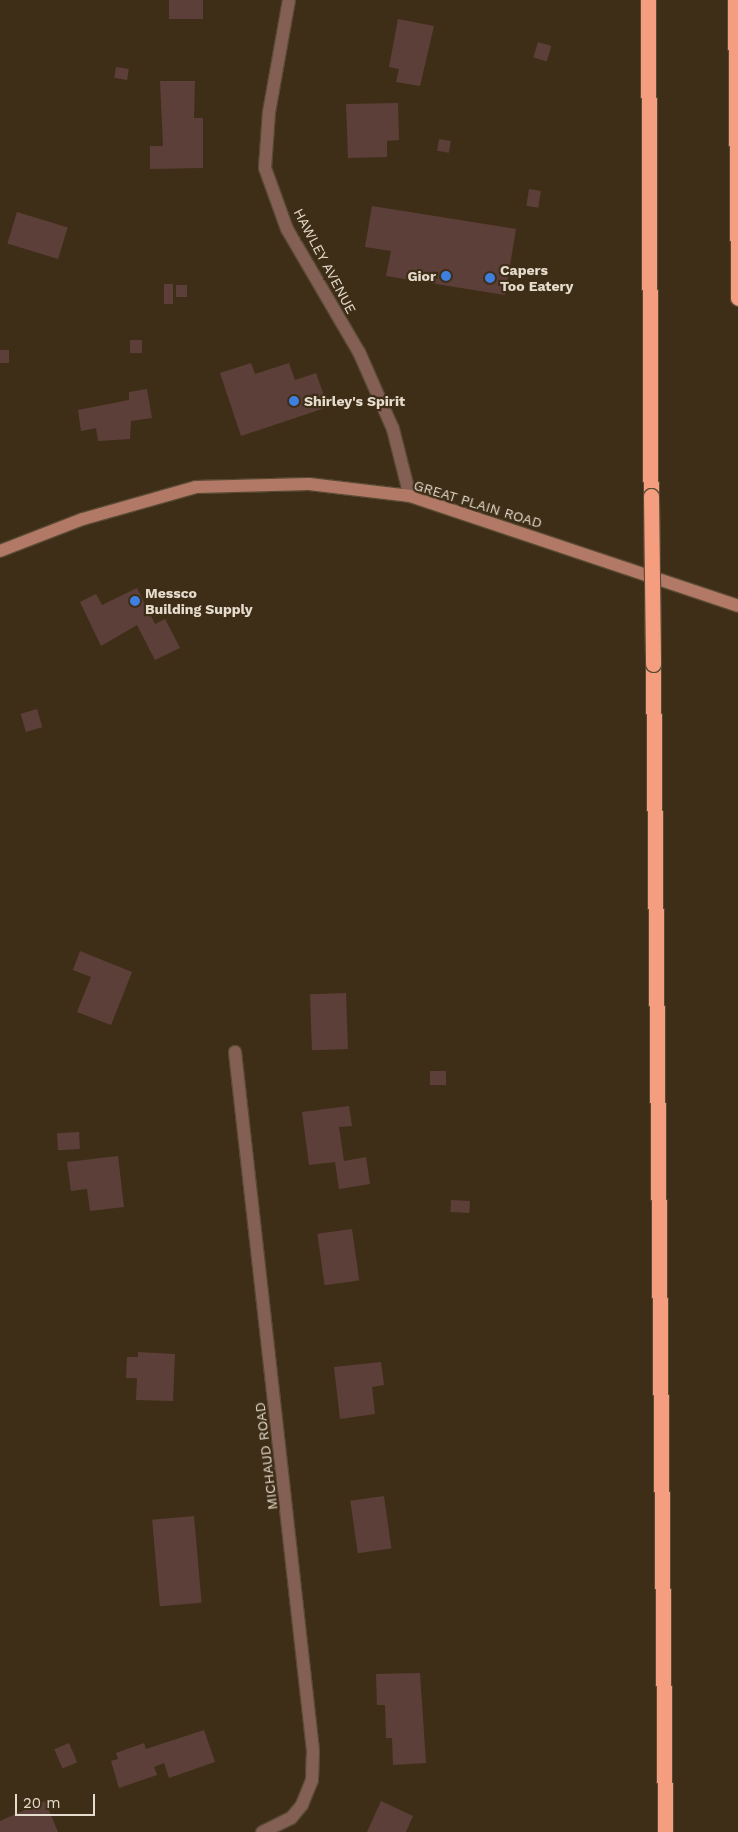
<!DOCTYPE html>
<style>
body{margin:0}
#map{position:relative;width:738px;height:1832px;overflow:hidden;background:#3e2e17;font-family:"Work Sans",sans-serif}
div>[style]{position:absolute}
.building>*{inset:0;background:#5d3f39;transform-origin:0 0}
.roads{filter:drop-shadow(1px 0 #594a34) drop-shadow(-1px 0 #594a34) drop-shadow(0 1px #594a34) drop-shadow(0 -1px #594a34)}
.minor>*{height:12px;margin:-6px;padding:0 6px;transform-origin:6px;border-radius:6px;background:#846054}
.secondary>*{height:12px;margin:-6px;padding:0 6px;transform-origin:6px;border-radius:6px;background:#b27a66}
.motorway>*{height:15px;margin:-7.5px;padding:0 7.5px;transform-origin:7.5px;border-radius:7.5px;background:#f59e7f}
.bridges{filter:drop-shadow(1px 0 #594a34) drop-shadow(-1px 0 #594a34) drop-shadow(0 1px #594a34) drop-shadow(0 -1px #594a34)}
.motorway-bridge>*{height:15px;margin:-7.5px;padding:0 7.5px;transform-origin:7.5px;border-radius:7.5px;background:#f59e7f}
.dots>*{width:14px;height:14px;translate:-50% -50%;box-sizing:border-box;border:2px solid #3e2e17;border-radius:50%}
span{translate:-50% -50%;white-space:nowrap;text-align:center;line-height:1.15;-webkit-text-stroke:4.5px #3e2e17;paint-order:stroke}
.street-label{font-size:14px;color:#e6dcce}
.poi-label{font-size:14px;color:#e6dcce;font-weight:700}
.left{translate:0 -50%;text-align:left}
.right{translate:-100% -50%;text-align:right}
.scale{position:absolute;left:15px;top:1794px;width:80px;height:22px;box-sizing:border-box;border:2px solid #e6dcce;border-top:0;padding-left:6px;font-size:15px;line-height:18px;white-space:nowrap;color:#e6dcce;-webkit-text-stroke:4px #3e2e17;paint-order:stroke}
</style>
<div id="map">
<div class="building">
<i style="left:169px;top:0;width:34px;height:19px"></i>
<i style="clip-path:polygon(398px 19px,434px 26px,420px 86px,396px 82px,399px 69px,389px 67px)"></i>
<i style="left:538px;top:42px;width:14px;height:16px;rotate:17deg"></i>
<i style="left:116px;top:67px;width:13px;height:11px;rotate:9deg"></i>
<i style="clip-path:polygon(160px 81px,195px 81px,194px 118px,203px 118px,203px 168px,150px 169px,150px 146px,163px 146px)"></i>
<i style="clip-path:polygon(398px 103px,399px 140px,387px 141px,387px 157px,348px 158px,346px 104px)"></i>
<i style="left:439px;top:139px;width:12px;height:12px;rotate:9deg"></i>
<i style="left:529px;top:189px;width:12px;height:17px;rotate:9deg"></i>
<i style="clip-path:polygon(372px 206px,516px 229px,505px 295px,386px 276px,391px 251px,365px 247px)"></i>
<i style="left:17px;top:212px;width:53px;height:33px;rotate:17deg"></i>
<i style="left:164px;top:284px;width:9px;height:20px"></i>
<i style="left:176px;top:285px;width:11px;height:12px"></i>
<i style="left:130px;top:340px;width:12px;height:13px"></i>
<i style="left:0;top:350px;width:9px;height:13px"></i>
<i style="clip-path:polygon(251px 363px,255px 374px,289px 363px,295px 380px,316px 373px,328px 407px,241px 436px,220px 373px)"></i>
<i style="clip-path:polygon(147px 389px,152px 418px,131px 421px,130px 439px,98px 441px,96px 428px,81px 431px,78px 410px,129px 400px,129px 392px)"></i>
<i style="clip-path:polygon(137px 588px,155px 624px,165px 619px,180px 648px,155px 660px,137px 625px,101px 646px,80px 602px,96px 594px,102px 605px)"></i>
<i style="left:37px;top:709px;width:19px;height:17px;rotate:74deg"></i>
<i style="clip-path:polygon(80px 951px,132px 972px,111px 1025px,77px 1012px,91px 977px,73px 970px)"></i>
<i style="left:346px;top:993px;width:56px;height:36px;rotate:88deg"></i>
<i style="left:430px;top:1071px;width:16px;height:14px"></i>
<i style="clip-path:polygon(349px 1106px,352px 1126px,339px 1127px,344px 1161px,366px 1157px,370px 1184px,339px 1189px,335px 1162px,309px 1165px,302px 1112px)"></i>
<i style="left:79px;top:1132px;width:17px;height:22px;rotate:87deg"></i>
<i style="clip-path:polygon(118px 1156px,124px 1207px,90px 1211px,87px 1189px,71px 1191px,67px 1162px)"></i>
<i style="left:451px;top:1200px;width:19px;height:12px;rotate:3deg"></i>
<i style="left:352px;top:1229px;width:52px;height:35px;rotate:82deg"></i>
<i style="clip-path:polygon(138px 1352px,175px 1354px,173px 1401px,136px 1400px,137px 1378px,126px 1378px,127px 1357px,138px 1357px)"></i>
<i style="clip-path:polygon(381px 1362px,384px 1385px,372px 1387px,375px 1414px,340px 1419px,334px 1367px)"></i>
<i style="left:384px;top:1496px;width:53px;height:34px;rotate:82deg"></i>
<i style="left:194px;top:1516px;width:87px;height:42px;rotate:85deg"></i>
<i style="clip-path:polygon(420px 1673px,426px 1763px,393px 1765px,392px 1738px,386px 1738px,385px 1705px,377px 1705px,376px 1674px)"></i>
<i style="clip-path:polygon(204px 1730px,215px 1762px,169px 1778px,164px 1763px,154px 1767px,157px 1775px,119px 1788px,111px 1761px,118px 1759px,116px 1753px,144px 1743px,146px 1749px)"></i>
<i style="left:69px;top:1743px;width:21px;height:16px;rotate:67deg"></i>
<i style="clip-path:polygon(45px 1801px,58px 1832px,0 1832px,0 1821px)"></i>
<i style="clip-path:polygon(381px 1801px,413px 1816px,406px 1832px,367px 1832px)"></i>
</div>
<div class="roads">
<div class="minor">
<i style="left:289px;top:0;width:114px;rotate:100.1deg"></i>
<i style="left:269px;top:112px;width:56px;rotate:94.1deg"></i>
<i style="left:265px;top:168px;width:65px;rotate:70.2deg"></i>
<i style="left:287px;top:229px;width:143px;rotate:59.7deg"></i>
<i style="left:359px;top:352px;width:84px;rotate:66.2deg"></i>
<i style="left:393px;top:429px;width:69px;rotate:75.8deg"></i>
<i style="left:235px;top:1052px;width:703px;rotate:83.63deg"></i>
<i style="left:313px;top:1751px;width:29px;rotate:92deg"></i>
<i style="left:312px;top:1780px;width:27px;rotate:112deg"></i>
<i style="left:302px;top:1805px;width:17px;rotate:130deg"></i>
<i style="left:291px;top:1818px;width:32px;rotate:154deg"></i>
</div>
<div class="secondary">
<i style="left:0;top:551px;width:89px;rotate:-21.1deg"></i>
<i style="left:83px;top:519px;width:117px;rotate:-15.8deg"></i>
<i style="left:196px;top:487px;width:113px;rotate:-1.5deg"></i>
<i style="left:309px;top:484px;width:102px;rotate:6.8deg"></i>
<i style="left:410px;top:496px;width:346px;rotate:18.5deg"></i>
</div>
<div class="motorway">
<i style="left:648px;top:0;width:496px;rotate:89.7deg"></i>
<i style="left:735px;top:0;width:298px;rotate:89.4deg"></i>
<i style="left:653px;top:664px;width:1168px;rotate:89.41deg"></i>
</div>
</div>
<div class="bridges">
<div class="motorway-bridge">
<i style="left:651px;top:496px;width:168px;rotate:89.3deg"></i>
</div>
</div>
<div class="dots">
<i style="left:446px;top:276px;background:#3f7fe0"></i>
<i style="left:490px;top:278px;background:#3f7fe0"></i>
<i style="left:294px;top:401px;background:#3f7fe0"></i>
<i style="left:135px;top:601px;background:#3f7fe0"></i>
</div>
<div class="street-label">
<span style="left:325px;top:261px;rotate:62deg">HAWLEY AVENUE</span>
<span style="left:478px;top:504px;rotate:17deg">GREAT PLAIN ROAD</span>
<span style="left:266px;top:1456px;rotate:-97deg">MICHAUD ROAD</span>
</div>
<div class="poi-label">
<span class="left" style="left:500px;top:278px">Capers<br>Too Eatery</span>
<span class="right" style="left:436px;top:276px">Gior</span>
<span class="left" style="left:304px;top:401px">Shirley's Spirit</span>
<span class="left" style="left:145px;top:601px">Messco<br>Building Supply</span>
</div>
<div class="scale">20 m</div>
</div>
